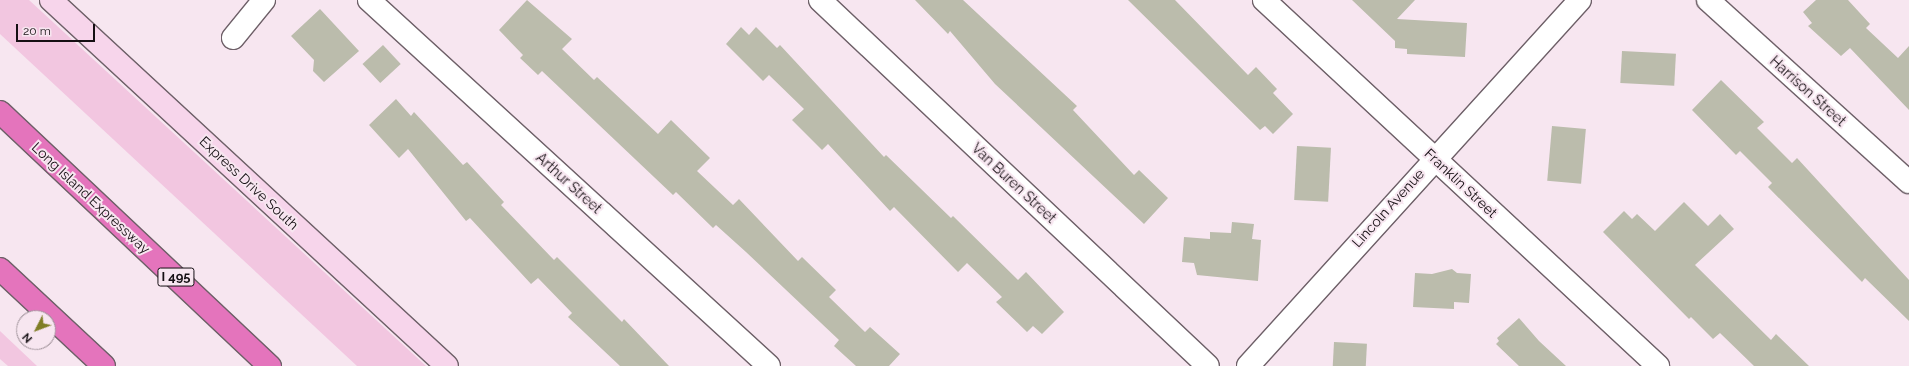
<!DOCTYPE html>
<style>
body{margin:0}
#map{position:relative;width:1909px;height:366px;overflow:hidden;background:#f7e6f0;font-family:Raleway,sans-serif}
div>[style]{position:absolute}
.green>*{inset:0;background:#f2c6e0}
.building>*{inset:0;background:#bbbcac;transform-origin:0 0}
.roads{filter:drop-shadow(1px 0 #6e6068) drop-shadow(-1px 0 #6e6068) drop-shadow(0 1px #6e6068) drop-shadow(0 -1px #6e6068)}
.street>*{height:22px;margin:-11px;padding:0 11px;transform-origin:11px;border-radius:11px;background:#fff}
.secondary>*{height:22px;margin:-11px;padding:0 11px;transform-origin:11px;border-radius:11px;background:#f7d5eb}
.highway>*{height:22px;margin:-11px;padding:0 11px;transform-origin:11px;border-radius:11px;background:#e474bc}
span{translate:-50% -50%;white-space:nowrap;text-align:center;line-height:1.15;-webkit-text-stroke:4px #f7e6f0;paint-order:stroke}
.shield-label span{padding:1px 3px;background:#f7e6f0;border:1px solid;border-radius:3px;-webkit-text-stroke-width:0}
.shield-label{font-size:13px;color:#150f13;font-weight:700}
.street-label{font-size:14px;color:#150f13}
.north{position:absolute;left:16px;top:310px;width:40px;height:40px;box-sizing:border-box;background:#f7e6f0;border:1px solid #9d9098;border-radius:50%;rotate:228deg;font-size:11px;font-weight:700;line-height:16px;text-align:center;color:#150f13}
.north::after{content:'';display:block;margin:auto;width:14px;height:18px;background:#7f7d25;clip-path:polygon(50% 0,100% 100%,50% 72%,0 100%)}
.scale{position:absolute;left:16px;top:24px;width:79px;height:18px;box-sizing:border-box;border:2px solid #150f13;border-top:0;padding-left:5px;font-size:12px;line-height:14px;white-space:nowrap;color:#150f13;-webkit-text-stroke:3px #f7e6f0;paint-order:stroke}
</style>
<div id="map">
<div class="green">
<i style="clip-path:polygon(0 0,29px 0,426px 366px,357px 366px,0 34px)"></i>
<i style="clip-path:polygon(0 331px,37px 366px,8px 366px,0 359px)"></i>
</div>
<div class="building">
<i style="clip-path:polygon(527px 0,572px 39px,562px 49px,594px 80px,597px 77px,658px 134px,671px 120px,710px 158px,697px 171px,733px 205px,739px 199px,798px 261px,802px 257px,836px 290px,829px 297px,865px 332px,870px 327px,900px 354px,889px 366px,856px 366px,834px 346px,839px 340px,746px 252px,716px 225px,713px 228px,676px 192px,673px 195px,542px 71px,538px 75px,520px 58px,523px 55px,499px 30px)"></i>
<i style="clip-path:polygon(915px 0,963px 0,1077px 106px,1073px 110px,1134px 175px,1139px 170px,1168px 198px,1144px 224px,995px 84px,950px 31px,948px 34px)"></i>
<i style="clip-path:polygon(1128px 0,1175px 0,1248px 75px,1256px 67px,1277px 89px,1273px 93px,1293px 114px,1273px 134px,1265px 126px,1260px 130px)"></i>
<i style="clip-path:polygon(1352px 0,1415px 0,1397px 19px,1467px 23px,1465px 57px,1407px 54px,1407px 49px,1395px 48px,1395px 41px)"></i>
<i style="clip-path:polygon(1816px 0,1848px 0,1870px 24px,1866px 28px,1898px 58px,1909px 46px,1909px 110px,1850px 48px,1841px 56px,1808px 26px,1812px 23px,1803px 12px)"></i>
<i style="clip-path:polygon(320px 9px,359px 51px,324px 82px,313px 71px,314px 60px,291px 36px)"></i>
<i style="clip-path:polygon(741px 27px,749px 35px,756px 27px,777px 48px,780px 45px,884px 157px,886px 155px,951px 218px,953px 216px,1018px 280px,1026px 272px,1064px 312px,1042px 334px,1033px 326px,1027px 332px,996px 302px,1002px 297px,967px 263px,958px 272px,894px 207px,890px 211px,828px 144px,822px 150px,792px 120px,804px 109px,769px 75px,763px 81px,726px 44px)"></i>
<i style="left:383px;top:45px;width:26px;height:28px;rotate:47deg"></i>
<i style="left:1622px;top:51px;width:54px;height:32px;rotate:3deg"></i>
<i style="clip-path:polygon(1721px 80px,1764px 122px,1757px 128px,1792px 163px,1797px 158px,1909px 280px,1909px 321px,1865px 278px,1862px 282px,1768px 187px,1772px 183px,1740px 151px,1736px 155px,1692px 110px)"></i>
<i style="clip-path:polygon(396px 99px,411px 116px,414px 112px,463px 165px,467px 162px,504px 202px,501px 205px,554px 260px,557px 257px,622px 322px,624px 319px,669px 366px,620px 366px,568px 317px,572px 313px,538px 278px,531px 284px,470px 218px,466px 221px,408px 149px,399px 158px,369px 125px)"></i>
<i style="left:1552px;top:126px;width:34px;height:55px;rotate:5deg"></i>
<i style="left:1297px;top:146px;width:34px;height:54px;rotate:3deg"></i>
<i style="clip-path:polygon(1684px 202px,1708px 226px,1720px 214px,1734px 229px,1695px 265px,1771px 340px,1776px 334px,1809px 366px,1754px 366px,1720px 333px,1713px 339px,1691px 317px,1689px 319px,1603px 232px,1624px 211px,1632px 219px,1637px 214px,1655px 231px)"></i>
<i style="clip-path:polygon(1232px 222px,1254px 224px,1252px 239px,1261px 240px,1258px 281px,1197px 275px,1194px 263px,1182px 262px,1184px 237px,1210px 239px,1210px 232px,1231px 233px)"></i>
<i style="clip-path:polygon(1452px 269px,1457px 273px,1471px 274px,1469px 303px,1454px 302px,1454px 309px,1413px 307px,1415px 273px,1432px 274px)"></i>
<i style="clip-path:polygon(1519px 318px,1539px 341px,1566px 366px,1519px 366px,1496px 344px,1499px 341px,1497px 338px)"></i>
<i style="left:1334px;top:342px;width:33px;height:24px;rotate:3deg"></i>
</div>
<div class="roads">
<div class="street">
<i style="left:369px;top:0;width:542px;rotate:42.46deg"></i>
<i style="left:820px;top:0;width:533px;rotate:43.33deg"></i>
<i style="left:1264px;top:0;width:538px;rotate:42.89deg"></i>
<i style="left:1708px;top:0;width:271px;rotate:42.2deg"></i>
<i style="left:233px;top:38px;width:49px;rotate:-50.8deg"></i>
<i style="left:1248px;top:366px;width:494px;rotate:-47.8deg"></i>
</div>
<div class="secondary">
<i style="left:51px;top:0;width:539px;rotate:42.75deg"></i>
</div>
<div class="highway">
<i style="left:0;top:112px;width:371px;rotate:43.3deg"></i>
<i style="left:0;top:269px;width:142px;rotate:43deg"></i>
</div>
</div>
<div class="shield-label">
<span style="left:176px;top:277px">I 495</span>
</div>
<div class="street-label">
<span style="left:1808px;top:91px;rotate:42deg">Harrison Street</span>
<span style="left:249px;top:183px;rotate:43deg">Express Drive South</span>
<span style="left:569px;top:183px;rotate:42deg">Arthur Street</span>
<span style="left:1014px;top:183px;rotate:43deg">Van Buren Street</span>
<span style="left:1461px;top:183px;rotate:43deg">Franklin Street</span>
<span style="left:91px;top:198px;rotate:43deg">Long Island Expressway</span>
<span style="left:1388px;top:208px;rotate:-48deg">Lincoln Avenue</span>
</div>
<div class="north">N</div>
<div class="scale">20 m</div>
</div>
